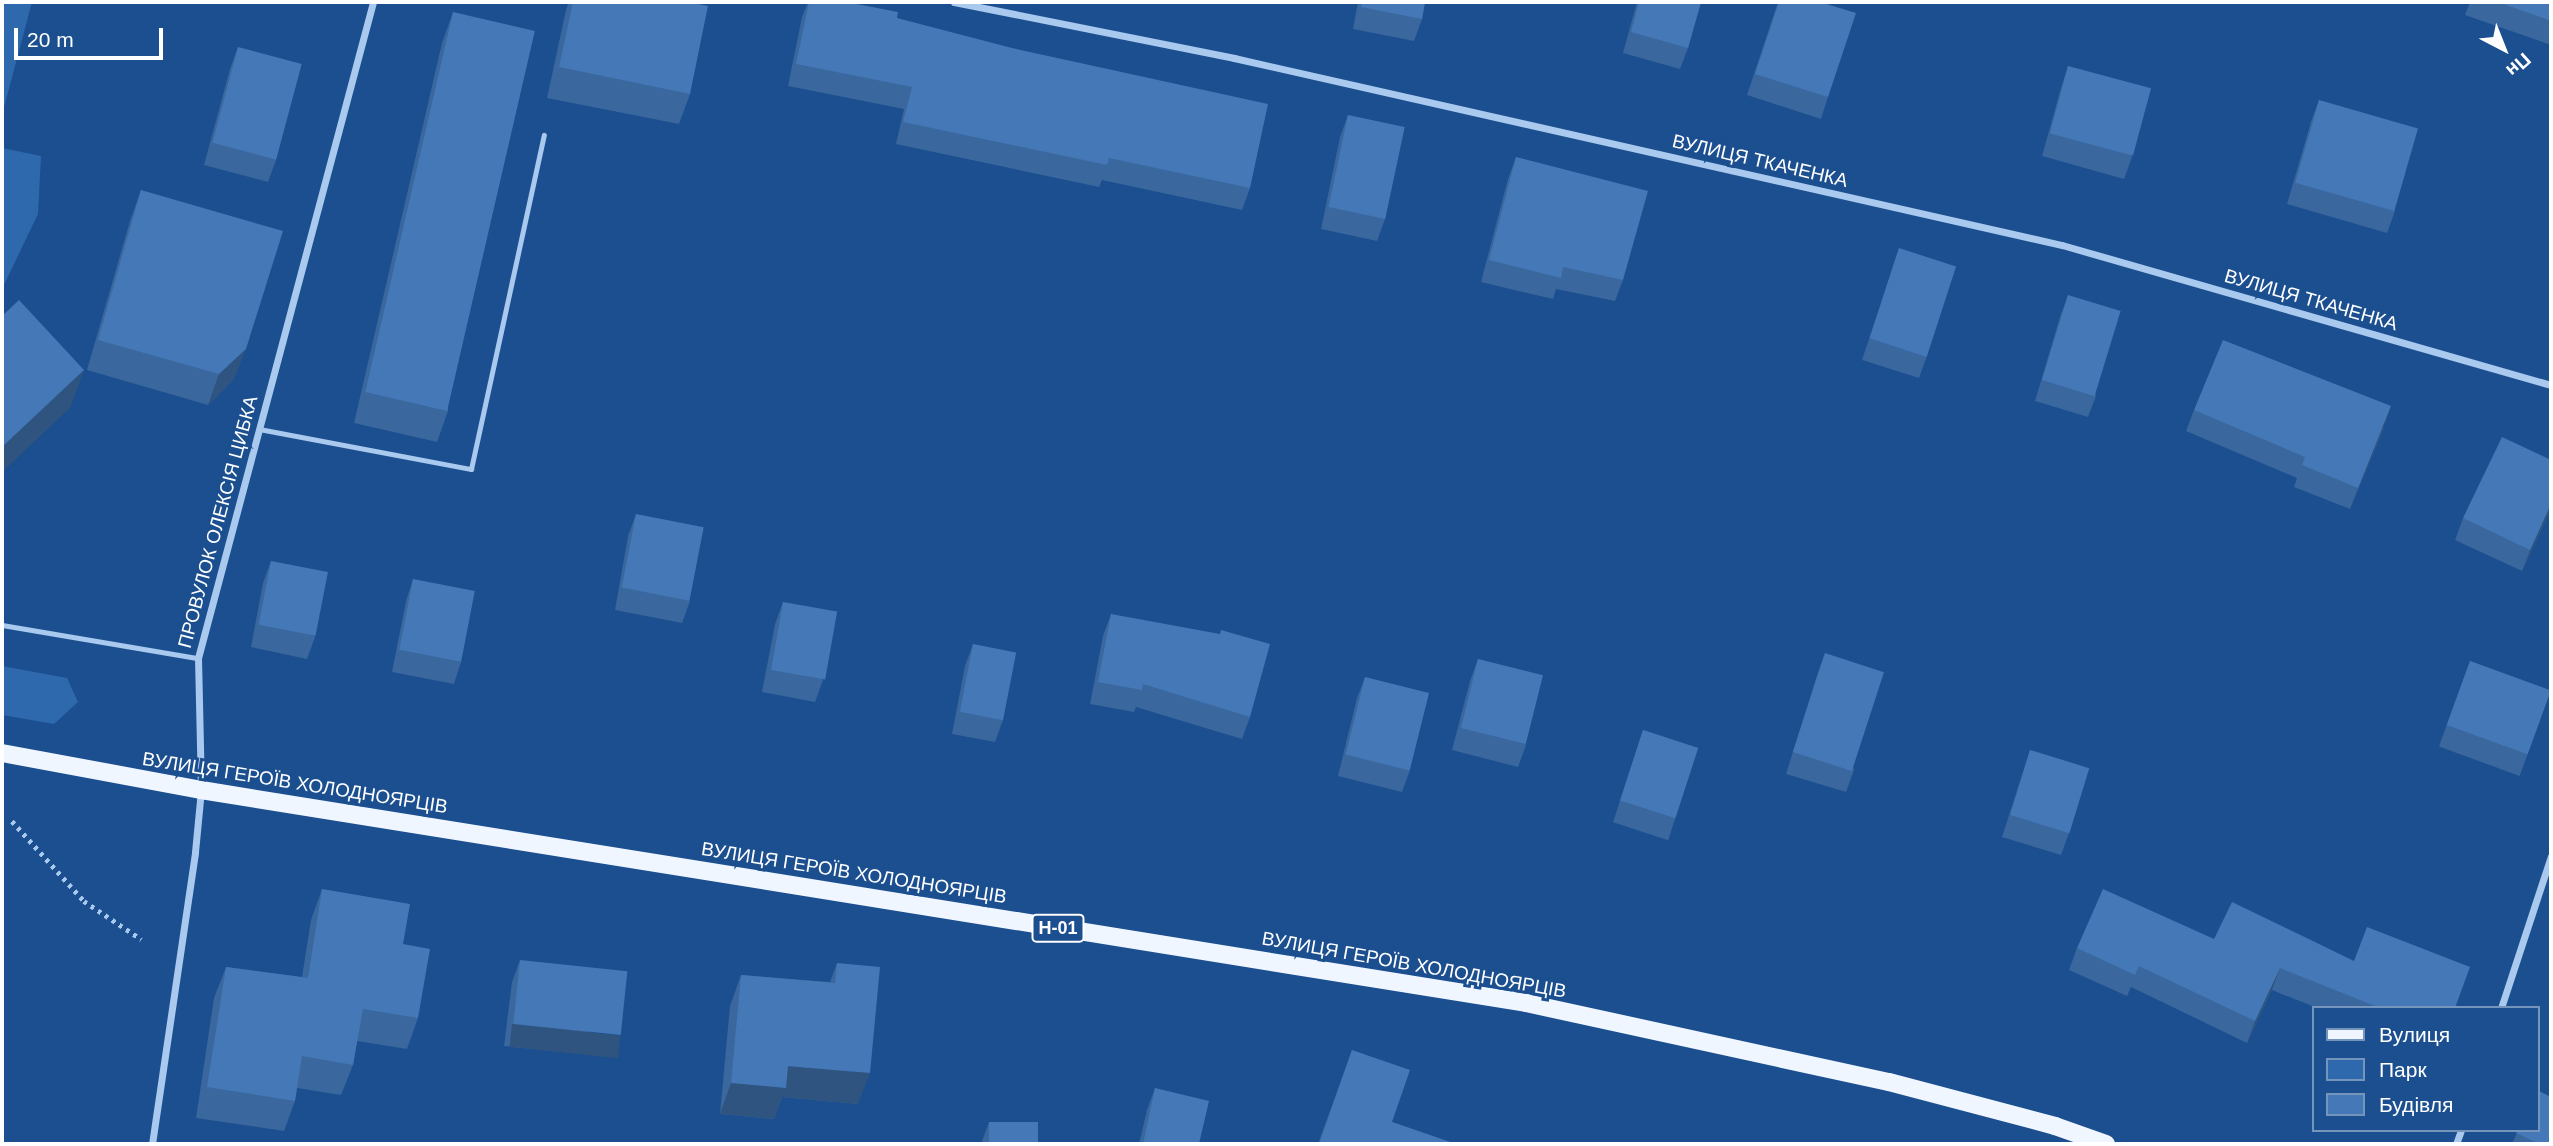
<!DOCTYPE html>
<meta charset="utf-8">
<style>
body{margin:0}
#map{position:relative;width:2553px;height:1146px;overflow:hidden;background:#1b4f8f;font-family:Helvetica,sans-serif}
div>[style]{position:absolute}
.green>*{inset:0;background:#2e69ad}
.path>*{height:4.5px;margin-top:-2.25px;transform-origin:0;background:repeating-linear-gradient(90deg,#a9c9ee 0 3.5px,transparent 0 8.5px)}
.lane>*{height:5px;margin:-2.5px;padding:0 2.5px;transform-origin:2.5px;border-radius:2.5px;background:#a9c9ee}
.street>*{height:7px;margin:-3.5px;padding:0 3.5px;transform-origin:3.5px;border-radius:3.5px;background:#a9c9ee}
.primary>*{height:18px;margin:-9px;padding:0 9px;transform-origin:9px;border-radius:9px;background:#f0f6ff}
.wall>*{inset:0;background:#3a679d;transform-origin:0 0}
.shaded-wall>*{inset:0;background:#305480;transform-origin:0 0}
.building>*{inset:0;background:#4478b7;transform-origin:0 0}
span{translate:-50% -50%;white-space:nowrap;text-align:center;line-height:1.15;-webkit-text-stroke:6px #1b4f8f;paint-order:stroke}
.shield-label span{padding:2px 5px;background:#1b4f8f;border:2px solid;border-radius:5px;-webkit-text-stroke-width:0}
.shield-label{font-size:18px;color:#fff;font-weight:700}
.street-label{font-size:19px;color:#fff}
.frame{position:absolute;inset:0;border:4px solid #fff;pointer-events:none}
.legend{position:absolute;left:2312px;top:1006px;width:228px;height:126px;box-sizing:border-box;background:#1b4f8f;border:2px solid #7695bc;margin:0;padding:9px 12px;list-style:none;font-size:21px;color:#fff}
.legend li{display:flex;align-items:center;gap:14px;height:35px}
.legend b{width:35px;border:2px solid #7695bc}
.north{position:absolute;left:2469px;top:14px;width:70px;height:70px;-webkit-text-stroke:5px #1b4f8f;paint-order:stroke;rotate:138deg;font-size:19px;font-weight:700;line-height:28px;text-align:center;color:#fff}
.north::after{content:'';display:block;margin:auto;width:24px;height:32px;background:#fff;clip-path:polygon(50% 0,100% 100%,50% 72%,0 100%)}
.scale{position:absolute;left:14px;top:28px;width:149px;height:32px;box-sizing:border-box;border:4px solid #fff;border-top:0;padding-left:9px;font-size:21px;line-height:24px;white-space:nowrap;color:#fff;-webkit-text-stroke:5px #1b4f8f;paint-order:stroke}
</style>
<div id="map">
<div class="green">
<i style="clip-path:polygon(2px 2px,32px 2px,2px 115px)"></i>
<i style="clip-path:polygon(2px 148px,41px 156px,38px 214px,2px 289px)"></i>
<i style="clip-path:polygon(2px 666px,67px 678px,78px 702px,54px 724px,2px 715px)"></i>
</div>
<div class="path">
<i style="left:12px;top:821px;width:108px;rotate:48deg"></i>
<i style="left:84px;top:901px;width:69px;rotate:33.7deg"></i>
</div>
<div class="lane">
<i style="left:259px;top:429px;width:216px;rotate:10.7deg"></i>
<i style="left:471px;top:469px;width:342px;rotate:-77.7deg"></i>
<i style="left:2px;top:625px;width:199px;rotate:9.6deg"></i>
</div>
<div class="street">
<i style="left:954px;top:2px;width:286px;rotate:11.3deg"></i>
<i style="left:1234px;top:58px;width:849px;rotate:12.73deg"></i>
<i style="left:2062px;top:245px;width:509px;rotate:15.98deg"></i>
<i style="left:2501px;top:1008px;width:160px;rotate:-71.8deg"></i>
<i style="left:152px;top:1144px;width:295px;rotate:-81.6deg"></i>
<i style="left:195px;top:852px;width:62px;rotate:-84.5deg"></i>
<i style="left:201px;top:790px;width:132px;rotate:-91.3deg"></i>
<i style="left:198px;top:658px;width:679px;rotate:-75.06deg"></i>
<i style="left:2456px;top:1144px;width:15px;rotate:-70deg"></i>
</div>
<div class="primary">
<i style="left:2px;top:753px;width:202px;rotate:10.5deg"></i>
<i style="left:201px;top:790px;width:1342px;rotate:9.13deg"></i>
<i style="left:1526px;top:1003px;width:371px;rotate:12.3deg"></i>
<i style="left:1889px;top:1082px;width:172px;rotate:14.8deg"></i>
<i style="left:2055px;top:1126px;width:54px;rotate:19.4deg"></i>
</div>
<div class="wall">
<i style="clip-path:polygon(569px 2px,689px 2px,690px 94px,679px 124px,547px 98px,566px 10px)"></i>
<i style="clip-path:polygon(808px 2px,846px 2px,897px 18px,1250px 188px,1242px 210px,1102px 180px,1099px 187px,896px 144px,904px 109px,788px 86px,802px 17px)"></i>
<i style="clip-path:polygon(1358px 2px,1425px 2px,1422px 19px,1414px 41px,1353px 29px)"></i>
<i style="clip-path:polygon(1637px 2px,1701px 2px,1688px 48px,1680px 69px,1623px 53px)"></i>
<i style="clip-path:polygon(1778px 2px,1828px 97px,1821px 119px,1747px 95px)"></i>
<i style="clip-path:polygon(2470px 2px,2551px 2px,2551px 45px,2465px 15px)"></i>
<i style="clip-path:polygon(453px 12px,448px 411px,437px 442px,354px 423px,442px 43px)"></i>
<i style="clip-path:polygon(238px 47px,276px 160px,268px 182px,204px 165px,230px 69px)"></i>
<i style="clip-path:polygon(2068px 66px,2132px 157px,2124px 179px,2042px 156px,2061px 88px)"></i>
<i style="clip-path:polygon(2319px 100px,2395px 211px,2387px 233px,2287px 204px,2311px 122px)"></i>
<i style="clip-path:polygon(1348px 115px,1385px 219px,1377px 241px,1321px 229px,1340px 137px)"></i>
<i style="clip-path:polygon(1516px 157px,1623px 280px,1615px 301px,1556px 289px,1553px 299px,1481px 282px,1508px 179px)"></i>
<i style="clip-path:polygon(141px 190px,234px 379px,208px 405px,87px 370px,130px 221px)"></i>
<i style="clip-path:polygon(1899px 248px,1927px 356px,1919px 378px,1862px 360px)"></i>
<i style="clip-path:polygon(2068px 295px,2096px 396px,2088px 417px,2035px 401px,2060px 317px)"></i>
<i style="clip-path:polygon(2194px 410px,2384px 428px,2350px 509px,2294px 487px,2297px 478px,2186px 431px)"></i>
<i style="clip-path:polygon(2551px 460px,2551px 509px,2522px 571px,2455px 540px,2463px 518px)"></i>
<i style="clip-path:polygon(636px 514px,690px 601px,682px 623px,615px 610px,628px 536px)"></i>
<i style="clip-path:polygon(271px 561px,315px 637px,307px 659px,251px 647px,263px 583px)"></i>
<i style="clip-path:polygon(413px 579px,461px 662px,454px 684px,392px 672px,406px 601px)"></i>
<i style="clip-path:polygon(783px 602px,823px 680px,815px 702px,762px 692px,775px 624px)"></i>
<i style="clip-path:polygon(1111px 614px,1250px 717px,1242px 739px,1136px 707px,1134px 712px,1090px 704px,1103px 636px)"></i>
<i style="clip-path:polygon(973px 644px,1003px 720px,995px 742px,952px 734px,965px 666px)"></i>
<i style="clip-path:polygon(1825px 653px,1854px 770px,1846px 792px,1786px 774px,1817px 675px)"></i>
<i style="clip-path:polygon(1478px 659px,1526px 745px,1518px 767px,1452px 750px,1470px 681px)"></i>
<i style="left:2470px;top:661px;width:86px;height:91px;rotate:20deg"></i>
<i style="clip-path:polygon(1365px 677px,1410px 770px,1402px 792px,1338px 776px,1357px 698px)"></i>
<i style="left:1643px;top:730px;width:58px;height:97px;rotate:18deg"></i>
<i style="clip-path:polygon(2030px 750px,2069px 833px,2061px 855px,2002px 837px)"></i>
<i style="clip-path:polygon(322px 889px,403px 944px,418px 1018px,407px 1049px,357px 1041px,353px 1065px,341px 1095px,297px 1088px,295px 1101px,284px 1131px,196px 1118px,214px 998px,226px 967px,302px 977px,311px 920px)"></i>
<i style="clip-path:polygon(2214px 939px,2354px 961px,2455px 1008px,2317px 1008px,2272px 990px,2247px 1043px,2131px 987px,2127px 996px,2069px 970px,2077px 948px)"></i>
<i style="clip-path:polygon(520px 960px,612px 1057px,504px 1046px,512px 982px)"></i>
<i style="clip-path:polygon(837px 963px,858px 1104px,782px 1097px,774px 1119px,720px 1114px,730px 1006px,741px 975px,830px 982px)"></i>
<i style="clip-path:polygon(1352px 1050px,1392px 1122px,1456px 1144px,1318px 1144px)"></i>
<i style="clip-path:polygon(1155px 1088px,1199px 1144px,1139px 1144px,1147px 1110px)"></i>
<i style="clip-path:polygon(989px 1122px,1038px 1144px,981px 1144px)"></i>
<i style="clip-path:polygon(2518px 1130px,2551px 1144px,2512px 1144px)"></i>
</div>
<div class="shaded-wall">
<i style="clip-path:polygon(246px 349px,234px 379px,208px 405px,219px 374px)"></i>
<i style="clip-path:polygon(84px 370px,70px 408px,2px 472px,2px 447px)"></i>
<i style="clip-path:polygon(2391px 406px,2384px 428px,2350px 509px,2358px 488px)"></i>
<i style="clip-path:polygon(2551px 504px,2551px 509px,2522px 571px,2530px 550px)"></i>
<i style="clip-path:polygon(2280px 968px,2272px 990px,2247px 1043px,2255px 1021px)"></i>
<i style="left:512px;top:1024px;width:109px;height:23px;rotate:6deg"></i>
<i style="clip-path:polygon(788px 1066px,870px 1073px,858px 1104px,782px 1097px,774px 1119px,720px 1114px,731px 1083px)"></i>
</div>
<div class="building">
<i style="clip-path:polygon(573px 2px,689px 2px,708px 6px,690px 94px,559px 67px)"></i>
<i style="clip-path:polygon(809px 2px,846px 2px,898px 12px,897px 18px,1012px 48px,1268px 104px,1250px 188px,1109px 158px,1107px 165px,903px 122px,912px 87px,796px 64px)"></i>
<i style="clip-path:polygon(1362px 2px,1425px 2px,1422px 19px,1361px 7px)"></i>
<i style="clip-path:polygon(1639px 2px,1701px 2px,1688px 48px,1631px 32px)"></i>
<i style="clip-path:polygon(1779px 2px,1820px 2px,1856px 13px,1828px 97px,1755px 74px)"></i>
<i style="clip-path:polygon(2498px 2px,2551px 2px,2551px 21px)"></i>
<i style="left:453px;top:12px;width:84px;height:390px;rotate:13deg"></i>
<i style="left:238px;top:47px;width:66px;height:99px;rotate:15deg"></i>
<i style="left:2068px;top:66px;width:86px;height:70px;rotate:15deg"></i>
<i style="left:2319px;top:100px;width:103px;height:86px;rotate:16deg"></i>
<i style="left:1348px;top:115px;width:58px;height:94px;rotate:12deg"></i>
<i style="clip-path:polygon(1516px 157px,1648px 191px,1623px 280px,1563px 267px,1561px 278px,1489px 260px)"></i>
<i style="clip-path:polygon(141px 190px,283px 231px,246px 349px,219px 374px,98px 340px)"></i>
<i style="left:1899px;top:248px;width:60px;height:95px;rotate:18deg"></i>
<i style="left:2068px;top:295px;width:55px;height:89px;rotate:17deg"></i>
<i style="clip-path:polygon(19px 300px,84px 370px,2px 447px,2px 316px)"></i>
<i style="clip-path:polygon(2223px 340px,2391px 406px,2358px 488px,2302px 465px,2305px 457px,2194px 410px)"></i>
<i style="clip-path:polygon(2502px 437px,2551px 460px,2551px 504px,2530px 550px,2463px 518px)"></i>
<i style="left:636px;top:514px;width:69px;height:75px;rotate:11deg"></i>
<i style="left:271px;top:561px;width:58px;height:65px;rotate:11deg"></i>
<i style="left:413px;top:579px;width:63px;height:72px;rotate:11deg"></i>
<i style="left:783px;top:602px;width:55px;height:69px;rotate:10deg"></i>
<i style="clip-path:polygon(1111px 614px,1220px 634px,1221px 630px,1270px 644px,1250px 717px,1143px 684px,1142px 690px,1098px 682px)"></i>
<i style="left:973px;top:644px;width:44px;height:69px;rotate:11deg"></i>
<i style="left:1825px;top:653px;width:62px;height:104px;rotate:18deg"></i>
<i style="left:1478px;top:659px;width:67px;height:71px;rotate:14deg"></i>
<i style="left:2470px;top:661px;width:86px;height:68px;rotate:20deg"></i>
<i style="left:1365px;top:677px;width:66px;height:80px;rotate:14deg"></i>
<i style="left:1643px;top:730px;width:58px;height:74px;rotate:18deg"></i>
<i style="left:2030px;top:750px;width:62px;height:68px;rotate:17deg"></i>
<i style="clip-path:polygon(322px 889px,410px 904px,403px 944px,430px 949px,418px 1018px,363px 1009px,353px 1065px,302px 1056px,295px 1101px,207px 1087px,226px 967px,308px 978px)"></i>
<i style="clip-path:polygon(2103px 889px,2214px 939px,2232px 902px,2354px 961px,2367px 927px,2470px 967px,2455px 1008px,2380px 1008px,2280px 968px,2255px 1021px,2139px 966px,2135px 975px,2077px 948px)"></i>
<i style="left:520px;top:960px;width:108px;height:64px;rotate:6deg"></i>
<i style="clip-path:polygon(837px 963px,880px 967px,870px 1073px,788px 1066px,786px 1088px,731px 1083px,741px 975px,835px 983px)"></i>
<i style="clip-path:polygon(1352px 1050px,1410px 1070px,1392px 1122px,1456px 1144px,1319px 1144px)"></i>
<i style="clip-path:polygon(1155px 1088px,1209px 1101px,1199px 1144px,1143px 1144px)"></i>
<i style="clip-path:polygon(2537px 1090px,2551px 1097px,2551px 1144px,2539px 1144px,2516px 1133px,2518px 1130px,2537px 1130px)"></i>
<i style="left:989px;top:1122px;width:49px;height:22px"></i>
</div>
<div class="shield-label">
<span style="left:1058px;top:928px">Н-01</span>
</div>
<div class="street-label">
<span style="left:1760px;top:161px;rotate:13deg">ВУЛИЦЯ ТКАЧЕНКА</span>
<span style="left:2311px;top:300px;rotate:16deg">ВУЛИЦЯ ТКАЧЕНКА</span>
<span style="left:218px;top:522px;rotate:-75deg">ПРОВУЛОК ОЛЕКСІЯ ЦИБКА</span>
<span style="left:295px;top:783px;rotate:9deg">ВУЛИЦЯ ГЕРОЇВ ХОЛОДНОЯРЦІВ</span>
<span style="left:854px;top:873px;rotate:9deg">ВУЛИЦЯ ГЕРОЇВ ХОЛОДНОЯРЦІВ</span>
<span style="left:1414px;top:965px;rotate:10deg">ВУЛИЦЯ ГЕРОЇВ ХОЛОДНОЯРЦІВ</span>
</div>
<div class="frame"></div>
<ul class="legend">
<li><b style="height:9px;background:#f0f6ff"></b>Вулиця</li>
<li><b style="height:19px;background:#2e69ad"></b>Парк</li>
<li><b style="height:19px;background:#4478b7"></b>Будівля</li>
</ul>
<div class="north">Пн</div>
<div class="scale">20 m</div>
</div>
